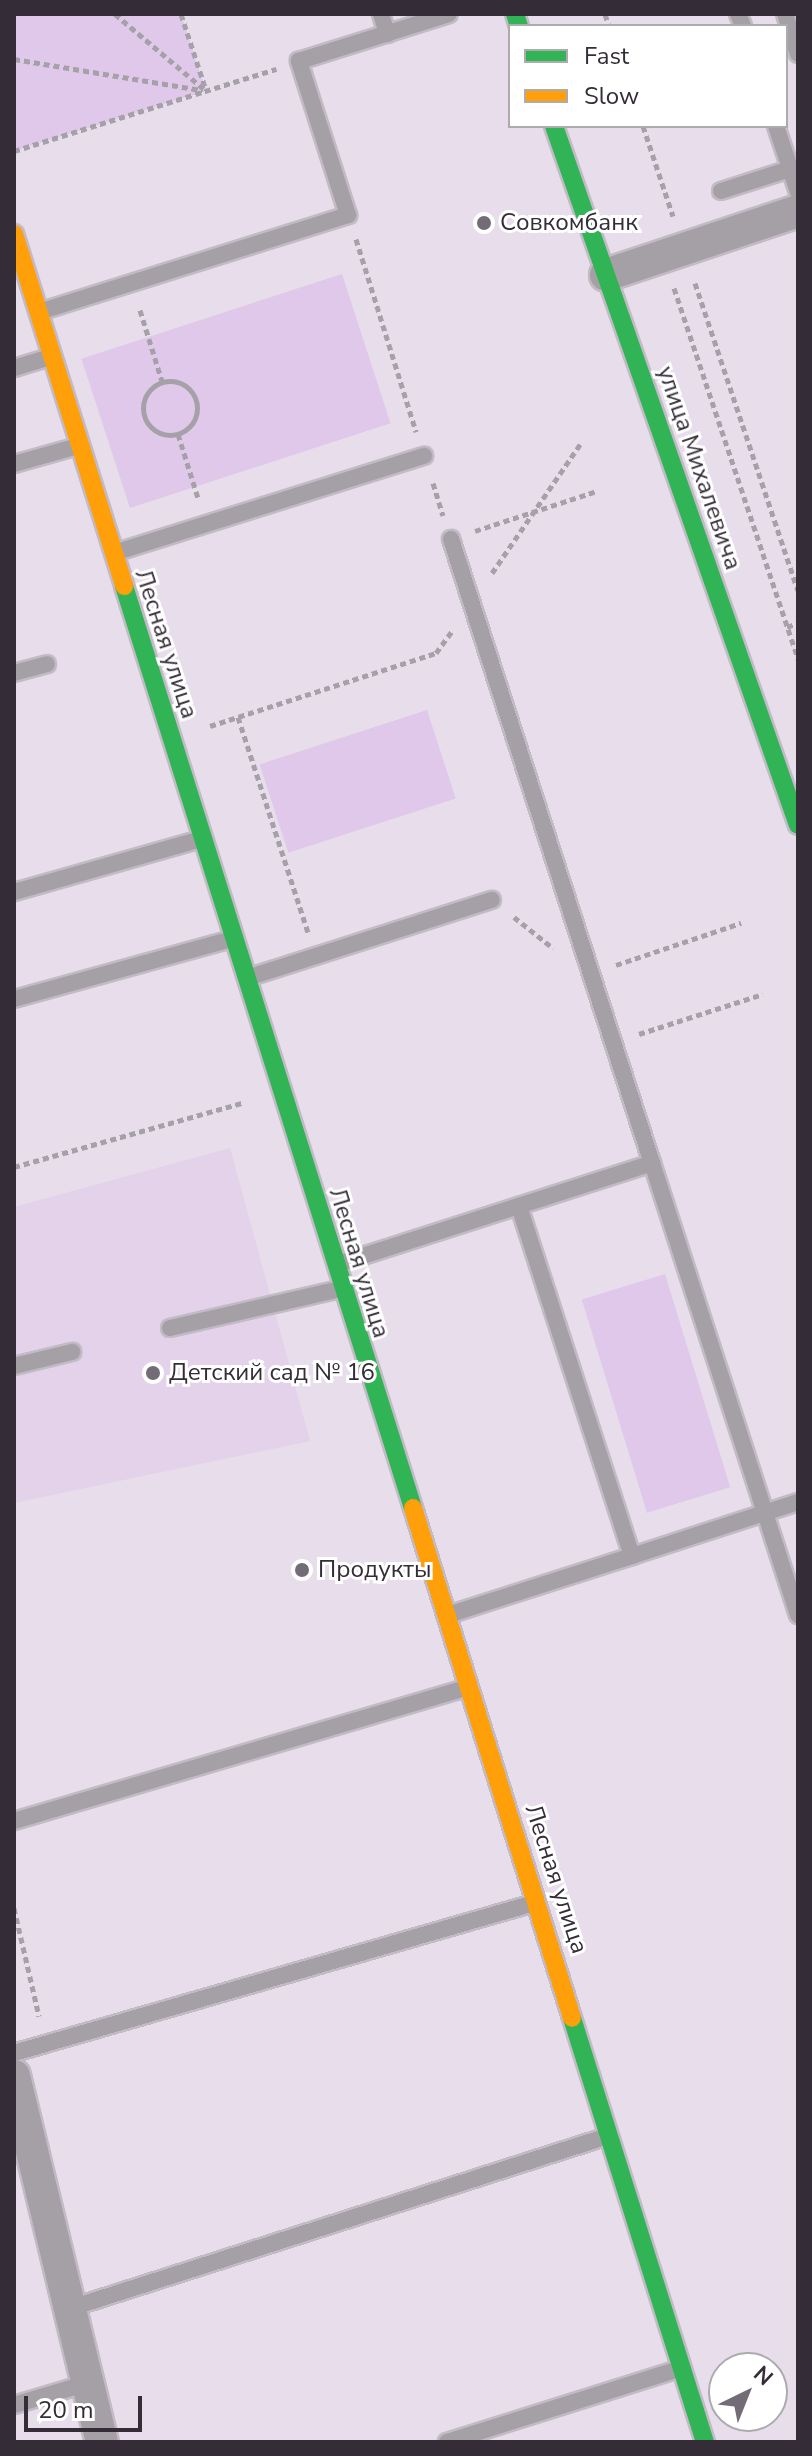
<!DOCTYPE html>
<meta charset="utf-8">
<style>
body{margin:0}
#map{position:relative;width:812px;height:2456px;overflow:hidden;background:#e7ddeb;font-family:"Nunito Sans",sans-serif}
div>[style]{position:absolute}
.built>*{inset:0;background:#e3d2ea}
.green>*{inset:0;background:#e0c8ea;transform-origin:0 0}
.path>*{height:5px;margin-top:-2.5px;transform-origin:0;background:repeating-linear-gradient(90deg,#a6a1a8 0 6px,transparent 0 10px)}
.path>.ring{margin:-2.5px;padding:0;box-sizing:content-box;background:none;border:5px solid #a6a1a8;border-radius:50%}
.roads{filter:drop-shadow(2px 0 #c2bbc6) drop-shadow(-2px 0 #c2bbc6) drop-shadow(0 2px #c2bbc6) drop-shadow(0 -2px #c2bbc6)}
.lane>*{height:16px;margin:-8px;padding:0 8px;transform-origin:8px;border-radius:8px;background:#a4a0a5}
.street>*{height:32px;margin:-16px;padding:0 16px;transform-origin:16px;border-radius:16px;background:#a4a0a5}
.fast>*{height:18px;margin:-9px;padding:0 9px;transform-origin:9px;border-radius:9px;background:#30b455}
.slow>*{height:18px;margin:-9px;padding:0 9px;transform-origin:9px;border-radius:9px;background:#ff9f0a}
.dots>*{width:22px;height:22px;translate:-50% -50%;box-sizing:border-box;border:4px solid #fff;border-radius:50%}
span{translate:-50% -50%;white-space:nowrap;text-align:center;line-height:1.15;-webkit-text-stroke:6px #fff;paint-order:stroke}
.poi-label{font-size:24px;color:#342d37}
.left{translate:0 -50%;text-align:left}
.street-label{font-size:24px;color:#342d37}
.frame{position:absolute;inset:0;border:16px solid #342d37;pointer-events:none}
.legend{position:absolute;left:508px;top:24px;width:280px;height:104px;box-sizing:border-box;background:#fff;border:2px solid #aeabaf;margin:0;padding:10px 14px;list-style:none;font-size:24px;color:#342d37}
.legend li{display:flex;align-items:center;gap:16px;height:40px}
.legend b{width:40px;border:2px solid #aeabaf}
.north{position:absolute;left:708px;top:2352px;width:80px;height:80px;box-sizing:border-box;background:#fff;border:2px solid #aeabaf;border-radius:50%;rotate:43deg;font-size:22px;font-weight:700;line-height:32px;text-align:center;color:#342d37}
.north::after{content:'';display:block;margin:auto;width:28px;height:36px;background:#736b76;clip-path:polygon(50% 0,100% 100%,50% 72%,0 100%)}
.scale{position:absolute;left:24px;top:2396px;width:118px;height:36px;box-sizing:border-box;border:4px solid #342d37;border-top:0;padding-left:10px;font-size:24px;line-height:28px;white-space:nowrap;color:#342d37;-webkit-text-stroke:6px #fff;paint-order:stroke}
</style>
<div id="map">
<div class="built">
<i style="clip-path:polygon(230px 1148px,310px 1441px,14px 1503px,14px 1207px)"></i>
</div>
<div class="green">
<i style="clip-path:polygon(14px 14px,181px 14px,206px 91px,14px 151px)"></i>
<i style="left:342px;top:274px;width:157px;height:274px;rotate:72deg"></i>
<i style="left:427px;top:710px;width:93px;height:176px;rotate:72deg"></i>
<i style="left:665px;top:1274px;width:223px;height:87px;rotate:73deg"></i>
</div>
<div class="path">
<i style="left:115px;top:14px;width:118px;rotate:40.2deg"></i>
<i style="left:181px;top:14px;width:80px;rotate:71.8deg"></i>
<i style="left:605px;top:14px;width:13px;rotate:72deg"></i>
<i style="left:14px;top:59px;width:191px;rotate:9.4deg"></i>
<i style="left:643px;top:126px;width:95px;rotate:71.6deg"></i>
<i style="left:14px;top:151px;width:275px;rotate:-17.4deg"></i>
<i style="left:356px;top:239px;width:202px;rotate:72.7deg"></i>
<i style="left:695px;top:283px;width:324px;rotate:71.5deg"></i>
<i style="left:674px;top:288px;width:391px;rotate:71.5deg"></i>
<i style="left:140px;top:310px;width:74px;rotate:72.8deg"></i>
<i class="ring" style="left:143px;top:381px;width:49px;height:49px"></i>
<i style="left:178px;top:434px;width:67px;rotate:72.6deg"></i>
<i style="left:433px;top:483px;width:34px;rotate:73deg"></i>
<i style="left:475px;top:531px;width:128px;rotate:-18.2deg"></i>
<i style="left:492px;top:573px;width:158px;rotate:-55.6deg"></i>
<i style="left:787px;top:627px;width:12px;rotate:-20deg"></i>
<i style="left:238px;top:717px;width:227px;rotate:72deg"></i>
<i style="left:210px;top:726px;width:237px;rotate:-17.9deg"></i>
<i style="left:436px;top:653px;width:27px;rotate:-54deg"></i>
<i style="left:514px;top:917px;width:50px;rotate:38.5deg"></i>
<i style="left:616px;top:965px;width:132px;rotate:-18.6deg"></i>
<i style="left:639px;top:1034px;width:130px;rotate:-17.9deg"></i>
<i style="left:14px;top:1167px;width:237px;rotate:-15.7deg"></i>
<i style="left:14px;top:1908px;width:111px;rotate:77deg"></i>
</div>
<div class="roads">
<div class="lane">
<i style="left:381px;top:14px;width:21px;rotate:73deg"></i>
<i style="left:738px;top:14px;width:13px;rotate:67deg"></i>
<i style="left:785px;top:14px;width:42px;rotate:72deg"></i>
<i style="left:776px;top:126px;width:70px;rotate:71.6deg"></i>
<i style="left:721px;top:191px;width:72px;rotate:-17.7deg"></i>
<i style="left:39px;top:312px;width:324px;rotate:-17.4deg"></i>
<i style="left:348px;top:215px;width:162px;rotate:-107.7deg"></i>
<i style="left:299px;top:61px;width:157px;rotate:-17.4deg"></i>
<i style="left:14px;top:368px;width:39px;rotate:-17deg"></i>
<i style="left:14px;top:464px;width:66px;rotate:-15.7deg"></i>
<i style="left:451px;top:539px;width:656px;rotate:72.15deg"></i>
<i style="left:114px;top:553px;width:325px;rotate:-17.4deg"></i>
<i style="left:14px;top:673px;width:34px;rotate:-15deg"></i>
<i style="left:14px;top:892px;width:194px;rotate:-15.8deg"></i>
<i style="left:247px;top:978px;width:257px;rotate:-17.7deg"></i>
<i style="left:14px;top:999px;width:226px;rotate:-15.4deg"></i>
<i style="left:338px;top:1264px;width:330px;rotate:-17.8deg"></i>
<i style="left:652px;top:1163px;width:475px;rotate:72.1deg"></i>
<i style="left:170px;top:1328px;width:174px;rotate:-12.9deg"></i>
<i style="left:14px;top:1366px;width:60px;rotate:-13.6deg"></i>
<i style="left:632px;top:1556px;width:175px;rotate:-18deg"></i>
<i style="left:448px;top:1615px;width:193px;rotate:-17.8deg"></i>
<i style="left:632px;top:1556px;width:368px;rotate:-107.9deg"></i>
<i style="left:14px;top:1821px;width:473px;rotate:-16.4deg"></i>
<i style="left:14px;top:2053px;width:541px;rotate:-16.09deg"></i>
<i style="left:71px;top:2308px;width:564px;rotate:-17.76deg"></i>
<i style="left:14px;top:2405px;width:77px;rotate:-16.6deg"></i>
<i style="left:447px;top:2442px;width:243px;rotate:-17.5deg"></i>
</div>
<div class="street">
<i style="left:606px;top:275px;width:202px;rotate:-18.4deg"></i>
<i style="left:14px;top:2076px;width:376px;rotate:76.5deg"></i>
</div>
<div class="fast">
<i style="left:515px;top:14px;width:13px;rotate:72deg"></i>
<i style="left:554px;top:126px;width:740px;rotate:70.76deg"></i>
<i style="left:124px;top:586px;width:966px;rotate:72.6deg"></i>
<i style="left:572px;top:2018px;width:444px;rotate:72.6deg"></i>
</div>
<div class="slow">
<i style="left:14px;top:234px;width:369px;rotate:72.6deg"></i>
<i style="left:413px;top:1508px;width:534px;rotate:72.68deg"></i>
</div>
</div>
<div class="dots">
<i style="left:484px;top:223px;background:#736b76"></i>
<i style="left:153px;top:1373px;background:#736b76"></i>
<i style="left:302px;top:1570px;background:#736b76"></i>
</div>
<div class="poi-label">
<span class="left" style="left:500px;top:223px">Совкомбанк</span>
<span class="left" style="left:169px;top:1373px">Детский сад № 16</span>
<span class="left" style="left:318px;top:1570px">Продукты</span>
</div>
<div class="street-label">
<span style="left:699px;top:468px;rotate:71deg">улица Михалевича</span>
<span style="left:166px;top:644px;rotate:72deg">Лесная улица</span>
<span style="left:359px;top:1263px;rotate:73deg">Лесная улица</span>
<span style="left:556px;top:1879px;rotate:72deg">Лесная улица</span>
</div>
<div class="frame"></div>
<ul class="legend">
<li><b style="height:10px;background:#30b455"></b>Fast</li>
<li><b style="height:10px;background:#ff9f0a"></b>Slow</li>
</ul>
<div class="north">N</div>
<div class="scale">20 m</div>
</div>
